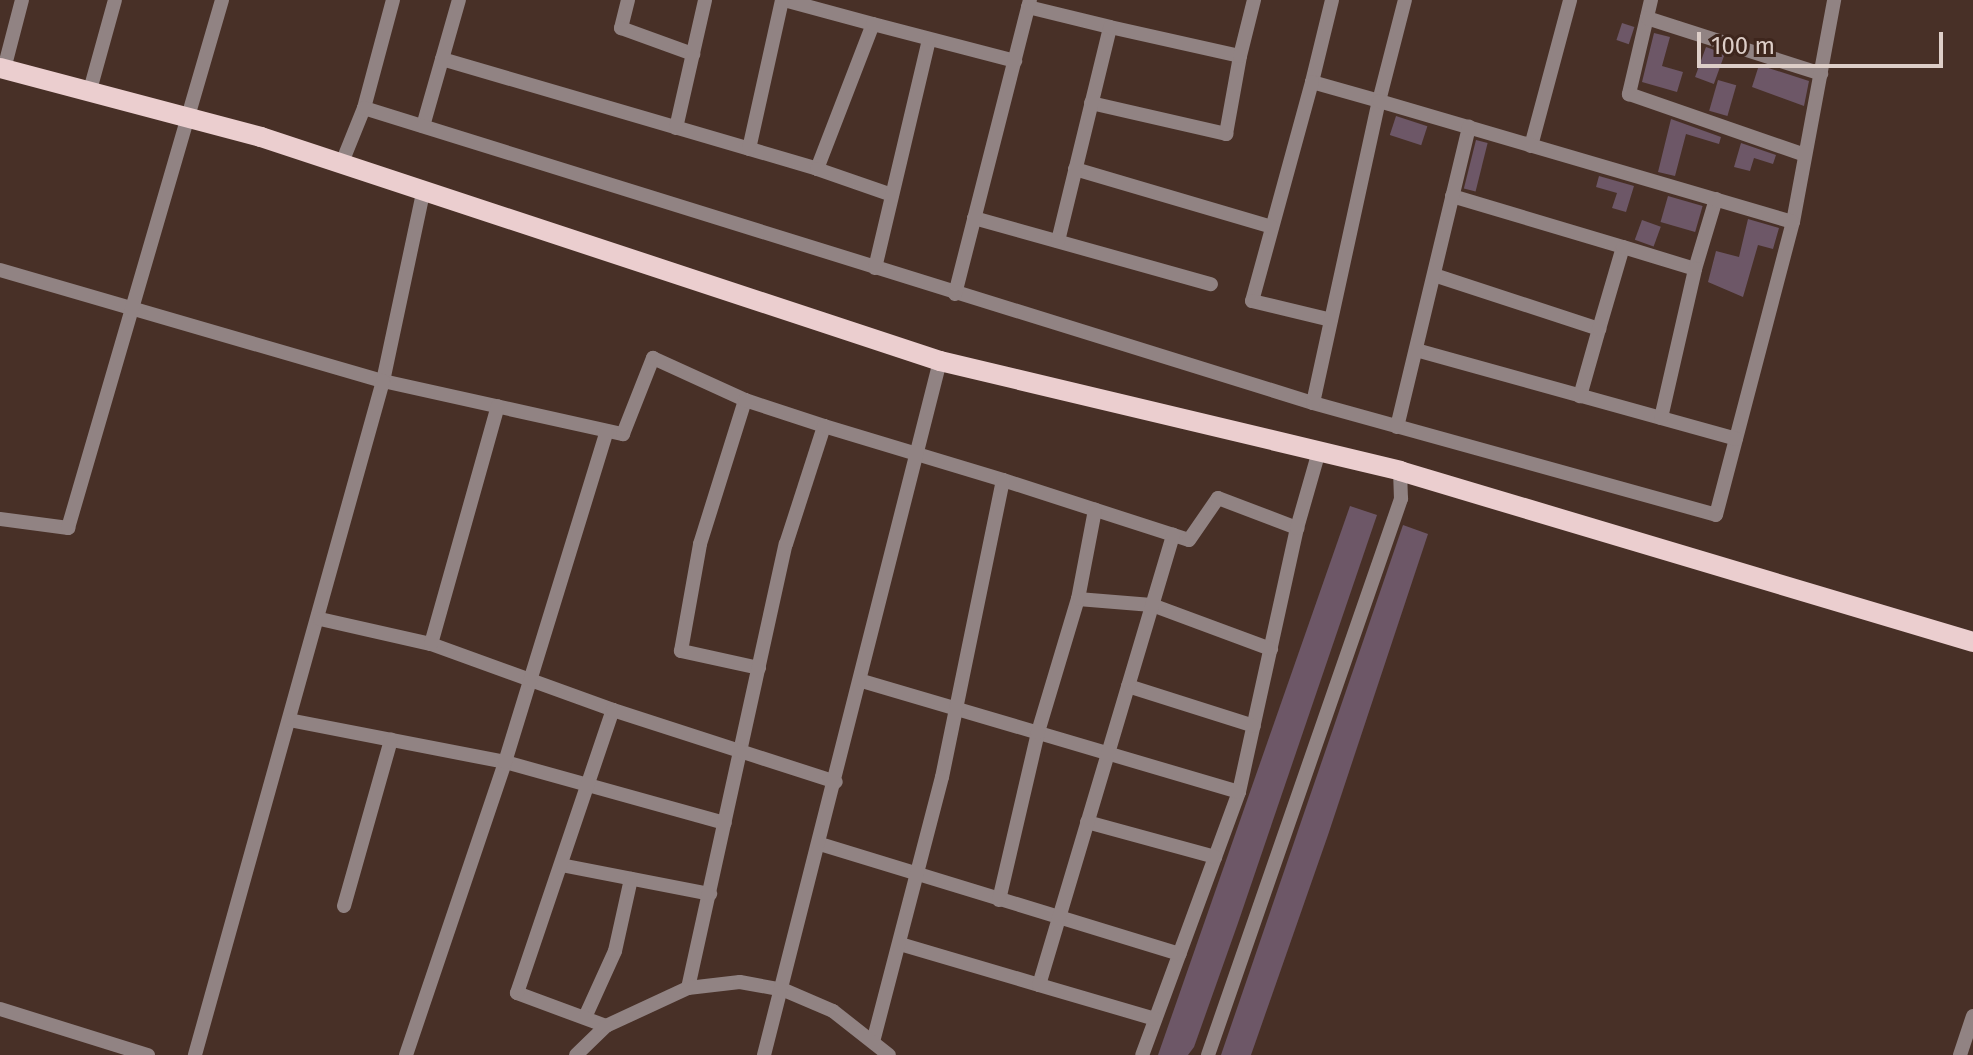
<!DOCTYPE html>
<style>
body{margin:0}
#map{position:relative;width:1973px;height:1055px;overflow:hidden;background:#483027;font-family:"Fira Sans",sans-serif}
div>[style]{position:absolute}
.building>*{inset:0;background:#6d5767;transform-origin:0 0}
.minor>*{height:14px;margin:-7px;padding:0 7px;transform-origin:7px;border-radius:7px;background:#918383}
.major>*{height:20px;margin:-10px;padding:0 10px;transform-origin:10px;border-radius:10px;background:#ebcecf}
span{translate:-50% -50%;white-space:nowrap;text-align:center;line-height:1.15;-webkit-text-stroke:8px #3e261d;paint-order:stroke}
.scale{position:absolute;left:1697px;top:32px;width:246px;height:36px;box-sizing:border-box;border:4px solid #ddcec8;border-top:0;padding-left:10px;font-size:24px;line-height:28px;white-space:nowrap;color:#ddcec8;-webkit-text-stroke:6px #3e261d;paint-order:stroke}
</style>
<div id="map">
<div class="building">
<i style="left:1622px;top:23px;width:13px;height:18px;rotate:18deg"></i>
<i style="clip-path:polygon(1654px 33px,1670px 37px,1662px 66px,1683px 72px,1677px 92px,1642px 82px)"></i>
<i style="left:1706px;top:47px;width:20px;height:32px;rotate:20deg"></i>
<i style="clip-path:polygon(1759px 65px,1809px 81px,1804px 106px,1752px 87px)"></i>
<i style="left:1718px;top:80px;width:19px;height:32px;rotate:16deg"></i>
<i style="left:1396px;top:116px;width:33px;height:20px;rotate:18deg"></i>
<i style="clip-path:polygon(1671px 119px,1721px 137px,1719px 144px,1686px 134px,1675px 176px,1658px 172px)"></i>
<i style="left:1476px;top:140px;width:12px;height:50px;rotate:14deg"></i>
<i style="clip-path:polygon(1741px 143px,1776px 155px,1773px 164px,1754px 158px,1750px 171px,1734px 167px)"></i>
<i style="clip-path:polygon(1599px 176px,1634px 186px,1626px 212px,1612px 208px,1617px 193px,1596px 187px)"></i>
<i style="left:1668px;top:196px;width:36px;height:27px;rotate:16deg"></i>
<i style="clip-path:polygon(1748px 219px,1779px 228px,1773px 249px,1758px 245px,1743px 297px,1708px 282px,1716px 251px,1739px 257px)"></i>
<i style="left:1642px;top:220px;width:20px;height:21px;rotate:20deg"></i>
<i style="clip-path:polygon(1350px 506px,1377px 515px,1238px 923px,1194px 1047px,1188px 1055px,1158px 1055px)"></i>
<i style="clip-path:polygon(1403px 525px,1428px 534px,1328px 835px,1251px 1055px,1221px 1055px)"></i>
</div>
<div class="minor">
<i style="left:628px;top:0;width:29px;rotate:104deg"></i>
<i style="left:621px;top:28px;width:77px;rotate:19.9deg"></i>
<i style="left:784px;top:0;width:92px;rotate:15.1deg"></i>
<i style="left:1332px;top:0;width:84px;rotate:103.7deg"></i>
<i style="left:1312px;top:82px;width:70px;rotate:15.8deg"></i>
<i style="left:1379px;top:101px;width:104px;rotate:-75.6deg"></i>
<i style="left:1651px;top:0;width:97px;rotate:103.2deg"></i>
<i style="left:1629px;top:94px;width:186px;rotate:19.1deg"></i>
<i style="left:1028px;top:7px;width:84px;rotate:13.7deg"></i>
<i style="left:1647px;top:18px;width:183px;rotate:17.8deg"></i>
<i style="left:442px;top:59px;width:391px;rotate:16.3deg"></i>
<i style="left:817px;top:169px;width:155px;rotate:-68.9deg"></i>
<i style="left:873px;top:24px;width:147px;rotate:14.6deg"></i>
<i style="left:4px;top:69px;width:71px;rotate:-75.4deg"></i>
<i style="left:1312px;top:82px;width:227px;rotate:105.3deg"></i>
<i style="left:1252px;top:301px;width:81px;rotate:13.5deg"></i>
<i style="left:90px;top:90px;width:93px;rotate:-74.5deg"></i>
<i style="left:1091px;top:103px;width:139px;rotate:12.9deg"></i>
<i style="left:1226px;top:134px;width:79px;rotate:-79.8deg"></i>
<i style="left:364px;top:108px;width:112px;rotate:-75deg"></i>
<i style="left:423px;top:126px;width:131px;rotate:-74.1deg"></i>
<i style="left:676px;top:128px;width:131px;rotate:-77.2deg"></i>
<i style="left:1531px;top:146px;width:151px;rotate:-75deg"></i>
<i style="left:749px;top:149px;width:153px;rotate:-77.5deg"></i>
<i style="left:341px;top:165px;width:61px;rotate:-68deg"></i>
<i style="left:364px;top:108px;width:994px;rotate:17.27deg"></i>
<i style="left:1313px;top:403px;width:418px;rotate:15.5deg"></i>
<i style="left:1716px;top:515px;width:303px;rotate:-75.3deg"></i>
<i style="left:1793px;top:222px;width:226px;rotate:-79.5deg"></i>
<i style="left:817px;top:169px;width:79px;rotate:19.1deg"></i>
<i style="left:1075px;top:169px;width:205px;rotate:16.4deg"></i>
<i style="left:423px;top:193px;width:192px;rotate:102deg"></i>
<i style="left:383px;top:381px;width:246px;rotate:12.5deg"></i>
<i style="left:623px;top:434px;width:82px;rotate:-68.5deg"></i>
<i style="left:653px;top:358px;width:101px;rotate:24.5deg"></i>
<i style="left:1452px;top:196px;width:178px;rotate:16.6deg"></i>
<i style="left:974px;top:218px;width:246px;rotate:15.6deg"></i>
<i style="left:1058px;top:241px;width:220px;rotate:-76.3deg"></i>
<i style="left:1110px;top:27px;width:133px;rotate:12.6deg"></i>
<i style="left:1240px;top:56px;width:58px;rotate:-76deg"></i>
<i style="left:875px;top:268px;width:235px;rotate:-76.7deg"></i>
<i style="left:0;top:270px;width:399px;rotate:16.2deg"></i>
<i style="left:383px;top:381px;width:700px;rotate:105.59deg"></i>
<i style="left:1434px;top:275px;width:174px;rotate:18.1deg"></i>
<i style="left:1599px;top:329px;width:70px;rotate:105.8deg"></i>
<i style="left:955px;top:294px;width:303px;rotate:-75.7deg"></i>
<i style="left:1599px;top:329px;width:85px;rotate:-73.7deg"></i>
<i style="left:1623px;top:247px;width:75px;rotate:17deg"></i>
<i style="left:1695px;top:269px;width:73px;rotate:-73.3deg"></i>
<i style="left:1416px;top:350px;width:332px;rotate:15.5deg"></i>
<i style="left:1313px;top:403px;width:309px;rotate:-77.7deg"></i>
<i style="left:1379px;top:101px;width:431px;rotate:16.3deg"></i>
<i style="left:1661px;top:418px;width:153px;rotate:-77.1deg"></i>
<i style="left:1397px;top:427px;width:309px;rotate:-76.5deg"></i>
<i style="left:1003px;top:480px;width:195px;rotate:17.9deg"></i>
<i style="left:1189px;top:540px;width:51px;rotate:-55.4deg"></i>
<i style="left:1218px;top:498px;width:85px;rotate:20.8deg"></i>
<i style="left:1297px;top:528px;width:270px;rotate:102.4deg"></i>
<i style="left:1239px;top:792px;width:280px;rotate:110.2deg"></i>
<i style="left:0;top:519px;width:69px;rotate:7.5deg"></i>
<i style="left:68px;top:528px;width:550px;rotate:-73.74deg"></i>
<i style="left:1297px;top:528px;width:76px;rotate:-74deg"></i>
<i style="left:1078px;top:599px;width:74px;rotate:4.6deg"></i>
<i style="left:1152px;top:605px;width:127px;rotate:20.3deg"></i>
<i style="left:320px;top:619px;width:114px;rotate:12.7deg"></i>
<i style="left:431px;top:644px;width:194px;rotate:19.9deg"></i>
<i style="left:431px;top:644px;width:247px;rotate:-74.3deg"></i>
<i style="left:759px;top:668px;width:80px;rotate:-167.7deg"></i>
<i style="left:681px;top:651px;width:109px;rotate:-79.9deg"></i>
<i style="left:700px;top:544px;width:151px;rotate:-72.6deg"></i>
<i style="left:745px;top:400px;width:83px;rotate:18.2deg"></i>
<i style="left:862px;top:681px;width:393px;rotate:16.4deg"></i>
<i style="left:1128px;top:686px;width:132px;rotate:17.6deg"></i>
<i style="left:289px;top:720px;width:220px;rotate:11deg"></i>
<i style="left:505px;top:762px;width:228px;rotate:15.5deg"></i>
<i style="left:1087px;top:822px;width:133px;rotate:15.3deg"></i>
<i style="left:820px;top:844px;width:376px;rotate:17deg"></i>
<i style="left:561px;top:865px;width:152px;rotate:11deg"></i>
<i style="left:999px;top:900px;width:172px;rotate:-76.9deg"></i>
<i style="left:1038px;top:732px;width:139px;rotate:-73.3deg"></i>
<i style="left:1078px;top:599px;width:91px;rotate:-79.2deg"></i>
<i style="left:344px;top:906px;width:173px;rotate:-74.2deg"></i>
<i style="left:900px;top:944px;width:145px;rotate:16.4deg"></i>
<i style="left:1039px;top:985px;width:470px;rotate:-73.4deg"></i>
<i style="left:1039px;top:985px;width:121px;rotate:16.3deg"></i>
<i style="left:688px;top:988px;width:455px;rotate:-77.6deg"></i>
<i style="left:786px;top:544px;width:124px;rotate:-72.1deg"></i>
<i style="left:824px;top:426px;width:187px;rotate:16.8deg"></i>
<i style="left:1003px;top:480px;width:303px;rotate:101.6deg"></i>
<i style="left:942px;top:777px;width:270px;rotate:104.6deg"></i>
<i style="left:0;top:1009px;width:155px;rotate:17.3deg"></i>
<i style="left:586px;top:1015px;width:70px;rotate:-65.6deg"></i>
<i style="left:615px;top:951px;width:74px;rotate:-77.5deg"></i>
<i style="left:606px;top:1026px;width:95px;rotate:-159.7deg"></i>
<i style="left:517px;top:993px;width:299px;rotate:-71.3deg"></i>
<i style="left:613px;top:710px;width:234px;rotate:17.9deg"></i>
<i style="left:406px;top:1055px;width:309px;rotate:-71.3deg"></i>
<i style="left:505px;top:762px;width:346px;rotate:-72.9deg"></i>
<i style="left:576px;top:1055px;width:42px;rotate:-44deg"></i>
<i style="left:606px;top:1026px;width:90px;rotate:-24.9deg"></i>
<i style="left:688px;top:988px;width:52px;rotate:-6.6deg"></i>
<i style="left:740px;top:982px;width:45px;rotate:10.3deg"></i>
<i style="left:784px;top:990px;width:53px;rotate:23.2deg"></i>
<i style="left:833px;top:1011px;width:71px;rotate:38.2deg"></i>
<i style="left:764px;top:1055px;width:716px;rotate:-75.77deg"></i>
<i style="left:1208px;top:1055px;width:589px;rotate:-70.86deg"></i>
<i style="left:1401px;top:499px;width:28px;rotate:-92deg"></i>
<i style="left:1960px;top:1055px;width:41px;rotate:-71.6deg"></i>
</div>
<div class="major">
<i style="left:0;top:68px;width:270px;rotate:14.8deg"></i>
<i style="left:261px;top:137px;width:715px;rotate:18.26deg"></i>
<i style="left:940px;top:361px;width:473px;rotate:13.4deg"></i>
<i style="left:1400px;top:471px;width:598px;rotate:16.62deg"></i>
</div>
<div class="scale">100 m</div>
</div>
